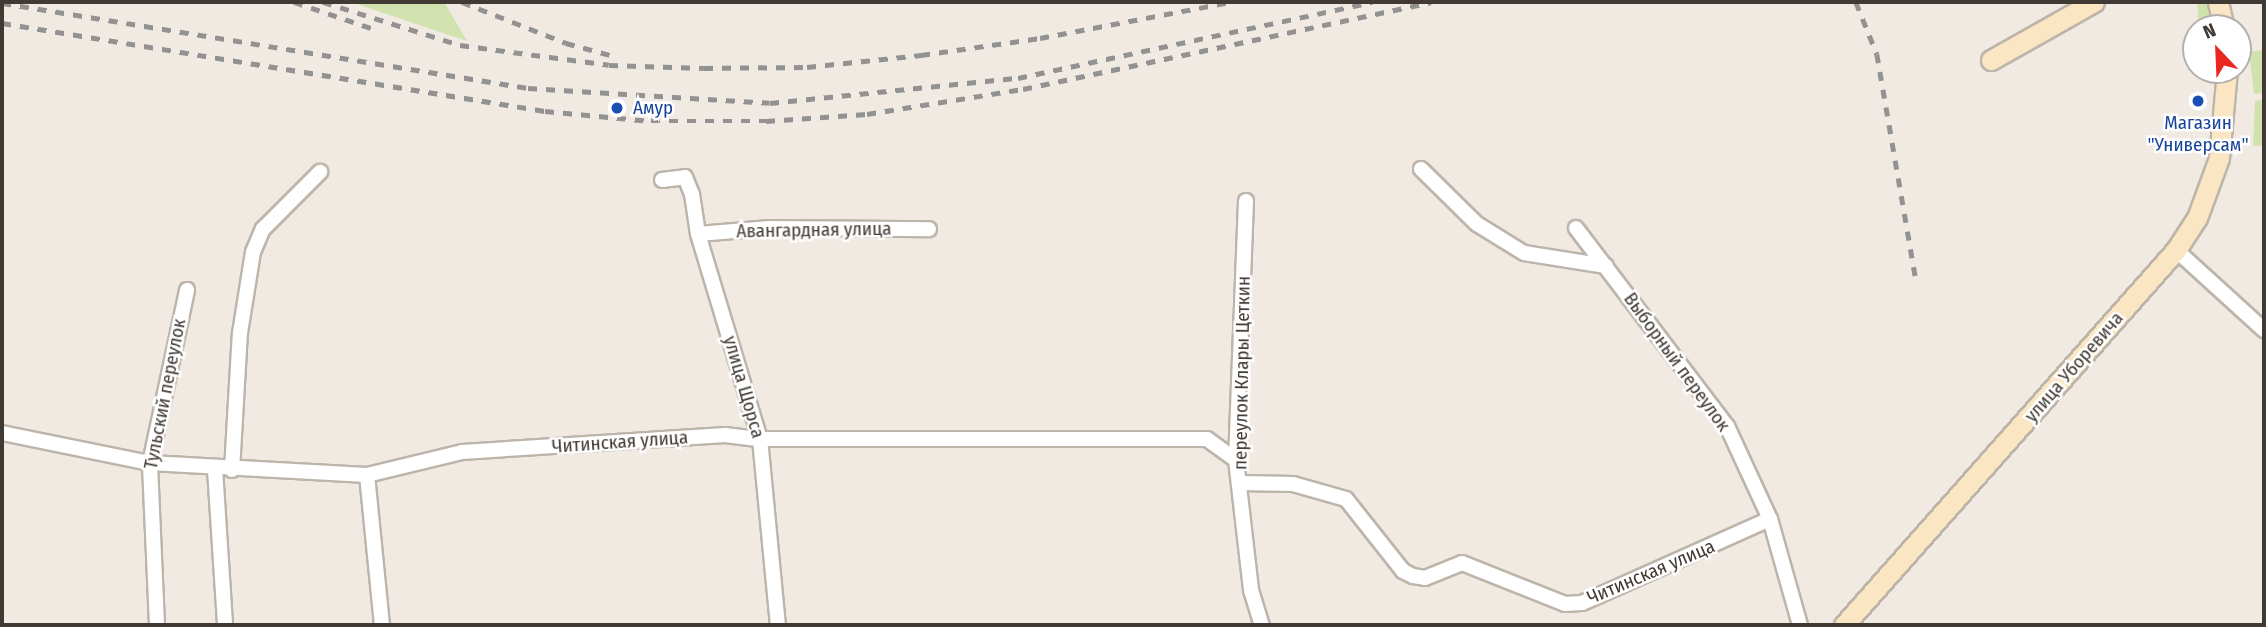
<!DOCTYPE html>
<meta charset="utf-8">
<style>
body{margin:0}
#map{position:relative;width:2266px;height:627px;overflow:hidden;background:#f0eae3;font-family:"Fira Sans Condensed",sans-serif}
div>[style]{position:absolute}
.green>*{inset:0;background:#d1e2ae}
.roads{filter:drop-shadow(2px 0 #bdb4aa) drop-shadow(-2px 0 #bdb4aa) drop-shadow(0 2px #bdb4aa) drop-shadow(0 -2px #bdb4aa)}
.minor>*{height:14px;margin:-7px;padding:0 7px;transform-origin:7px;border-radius:7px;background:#fff}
.secondary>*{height:19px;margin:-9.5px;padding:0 9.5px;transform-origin:9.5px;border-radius:9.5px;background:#fae6c3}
.rail>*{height:4.5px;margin-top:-2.25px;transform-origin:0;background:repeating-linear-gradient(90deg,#929292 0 9px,transparent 0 18px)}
.dots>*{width:19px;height:19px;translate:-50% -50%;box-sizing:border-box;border:4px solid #fff;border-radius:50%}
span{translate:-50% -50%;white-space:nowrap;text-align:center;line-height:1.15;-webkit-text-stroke:5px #fff;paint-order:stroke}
.transit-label{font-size:19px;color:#164399}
.left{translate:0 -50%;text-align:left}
.street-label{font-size:19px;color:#413a34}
.frame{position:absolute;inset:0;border:4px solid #413a34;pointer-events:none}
.north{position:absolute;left:2182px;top:14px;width:70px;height:70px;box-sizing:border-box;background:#fff;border:2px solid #b3b0ae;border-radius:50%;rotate:337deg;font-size:19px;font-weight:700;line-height:28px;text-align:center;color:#413a34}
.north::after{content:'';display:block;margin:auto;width:24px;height:32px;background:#e92721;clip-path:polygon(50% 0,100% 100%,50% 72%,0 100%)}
</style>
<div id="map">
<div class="green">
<i style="clip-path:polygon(351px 2px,444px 2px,467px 41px)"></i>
<i style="clip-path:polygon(2197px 2px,2208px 2px,2213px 28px,2199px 28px)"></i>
<i style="clip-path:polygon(2262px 50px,2264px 93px,2254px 94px,2249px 52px)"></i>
<i style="clip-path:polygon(2264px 99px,2264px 145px,2253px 146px,2255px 101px)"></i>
</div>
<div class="roads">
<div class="minor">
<i style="left:1421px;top:169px;width:78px;rotate:44.5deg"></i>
<i style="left:1477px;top:224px;width:55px;rotate:31.7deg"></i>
<i style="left:1524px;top:253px;width:83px;rotate:9deg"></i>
<i style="left:662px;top:180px;width:23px;rotate:-7deg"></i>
<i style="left:685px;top:177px;width:18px;rotate:68deg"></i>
<i style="left:692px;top:194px;width:40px;rotate:81.5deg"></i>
<i style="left:698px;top:234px;width:214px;rotate:73.2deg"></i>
<i style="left:760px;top:439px;width:187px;rotate:84.5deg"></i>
<i style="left:1246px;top:201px;width:259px;rotate:92.2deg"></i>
<i style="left:1236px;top:460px;width:131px;rotate:83.4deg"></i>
<i style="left:1251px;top:590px;width:37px;rotate:73deg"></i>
<i style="left:1576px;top:228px;width:249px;rotate:52.7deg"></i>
<i style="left:1727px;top:426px;width:102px;rotate:65.2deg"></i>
<i style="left:1770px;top:519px;width:110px;rotate:74.2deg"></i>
<i style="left:698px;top:234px;width:72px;rotate:-4.8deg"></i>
<i style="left:770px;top:228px;width:159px;rotate:0.4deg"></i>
<i style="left:2176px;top:250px;width:119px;rotate:42.3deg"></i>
<i style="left:2px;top:433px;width:151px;rotate:11.5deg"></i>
<i style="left:150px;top:463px;width:217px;rotate:3.2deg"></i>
<i style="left:367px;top:475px;width:98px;rotate:-13.6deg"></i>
<i style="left:462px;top:452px;width:264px;rotate:-3.7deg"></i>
<i style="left:725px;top:435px;width:35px;rotate:7deg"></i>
<i style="left:760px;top:439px;width:447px"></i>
<i style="left:1207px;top:439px;width:36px;rotate:36deg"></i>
<i style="left:215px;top:469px;width:156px;rotate:86.3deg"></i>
<i style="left:232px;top:470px;width:137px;rotate:-86.7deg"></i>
<i style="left:240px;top:333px;width:82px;rotate:-80.9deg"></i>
<i style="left:253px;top:252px;width:25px;rotate:-67deg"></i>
<i style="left:263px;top:229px;width:81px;rotate:-45deg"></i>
<i style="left:367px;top:475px;width:151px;rotate:84.3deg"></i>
<i style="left:1240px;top:483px;width:53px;rotate:1.1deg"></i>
<i style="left:1293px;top:484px;width:55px;rotate:15.8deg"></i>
<i style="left:1346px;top:499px;width:92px;rotate:51.6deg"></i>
<i style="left:1403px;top:571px;width:11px;rotate:27deg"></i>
<i style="left:1413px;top:576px;width:12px;rotate:9deg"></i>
<i style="left:1425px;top:578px;width:40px;rotate:-22deg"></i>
<i style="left:1462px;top:563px;width:111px;rotate:21.7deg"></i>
<i style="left:1565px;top:604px;width:17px;rotate:-3deg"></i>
<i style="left:1582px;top:603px;width:206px;rotate:-24.1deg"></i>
<i style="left:157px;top:625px;width:162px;rotate:-92.5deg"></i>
<i style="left:150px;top:463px;width:177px;rotate:-77.9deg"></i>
</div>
<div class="secondary">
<i style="left:2218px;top:2px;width:27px;rotate:77deg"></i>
<i style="left:1991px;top:60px;width:118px;rotate:-29.4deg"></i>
<i style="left:1844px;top:625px;width:501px;rotate:-48.48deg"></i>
<i style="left:2176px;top:250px;width:38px;rotate:-57deg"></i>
<i style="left:2197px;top:218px;width:64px;rotate:-69.9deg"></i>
<i style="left:2219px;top:158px;width:88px;rotate:-84.8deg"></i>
</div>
</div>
<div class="rail">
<i style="left:294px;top:2px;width:84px;rotate:18.6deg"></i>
<i style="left:323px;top:2px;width:144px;rotate:17.4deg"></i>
<i style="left:460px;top:45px;width:150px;rotate:7.6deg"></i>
<i style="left:609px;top:65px;width:95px;rotate:1.8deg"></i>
<i style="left:704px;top:68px;width:103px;rotate:-0.6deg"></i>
<i style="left:807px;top:67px;width:115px;rotate:-6deg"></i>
<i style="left:921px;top:55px;width:120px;rotate:-8.1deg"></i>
<i style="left:1040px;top:38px;width:193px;rotate:-10.7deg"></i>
<i style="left:462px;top:2px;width:112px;rotate:21.5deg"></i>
<i style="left:566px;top:43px;width:50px;rotate:15.2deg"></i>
<i style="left:1856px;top:2px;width:56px;rotate:68deg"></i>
<i style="left:1877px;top:54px;width:229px;rotate:80.2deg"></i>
<i style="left:2px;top:3px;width:533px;rotate:9.18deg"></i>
<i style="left:528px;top:88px;width:242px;rotate:3.5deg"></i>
<i style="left:770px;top:103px;width:249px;rotate:-5.8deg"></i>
<i style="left:1018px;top:78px;width:362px;rotate:-12.1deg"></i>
<i style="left:2px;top:23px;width:550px;rotate:9.21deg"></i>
<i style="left:545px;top:111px;width:106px;rotate:5.4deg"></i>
<i style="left:651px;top:121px;width:115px"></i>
<i style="left:766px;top:121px;width:101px;rotate:-4deg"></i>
<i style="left:867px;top:114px;width:158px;rotate:-9.1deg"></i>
<i style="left:1023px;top:89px;width:417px;rotate:-12deg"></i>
</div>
<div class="dots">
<i style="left:2198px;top:101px;background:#1a4fb4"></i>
<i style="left:617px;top:108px;background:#1a4fb4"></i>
</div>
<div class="transit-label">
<span class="left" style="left:633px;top:108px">Амур</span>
<span style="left:2198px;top:134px">Магазин<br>"Универсам"</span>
</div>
<div class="street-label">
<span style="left:814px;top:230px;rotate:-1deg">Авангардная улица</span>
<span style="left:1677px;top:362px;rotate:54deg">Выборный переулок</span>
<span style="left:2074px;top:367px;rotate:-49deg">улица Уборевича</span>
<span style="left:1242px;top:373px;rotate:-89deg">переулок Клары Цеткин</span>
<span style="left:744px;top:387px;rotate:74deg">улица Щорса</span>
<span style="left:165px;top:394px;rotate:-79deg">Тульский переулок</span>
<span style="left:620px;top:442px;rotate:-4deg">Читинская улица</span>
<span style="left:1651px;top:572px;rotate:-23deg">Читинская улица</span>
</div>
<div class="frame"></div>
<div class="north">N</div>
</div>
